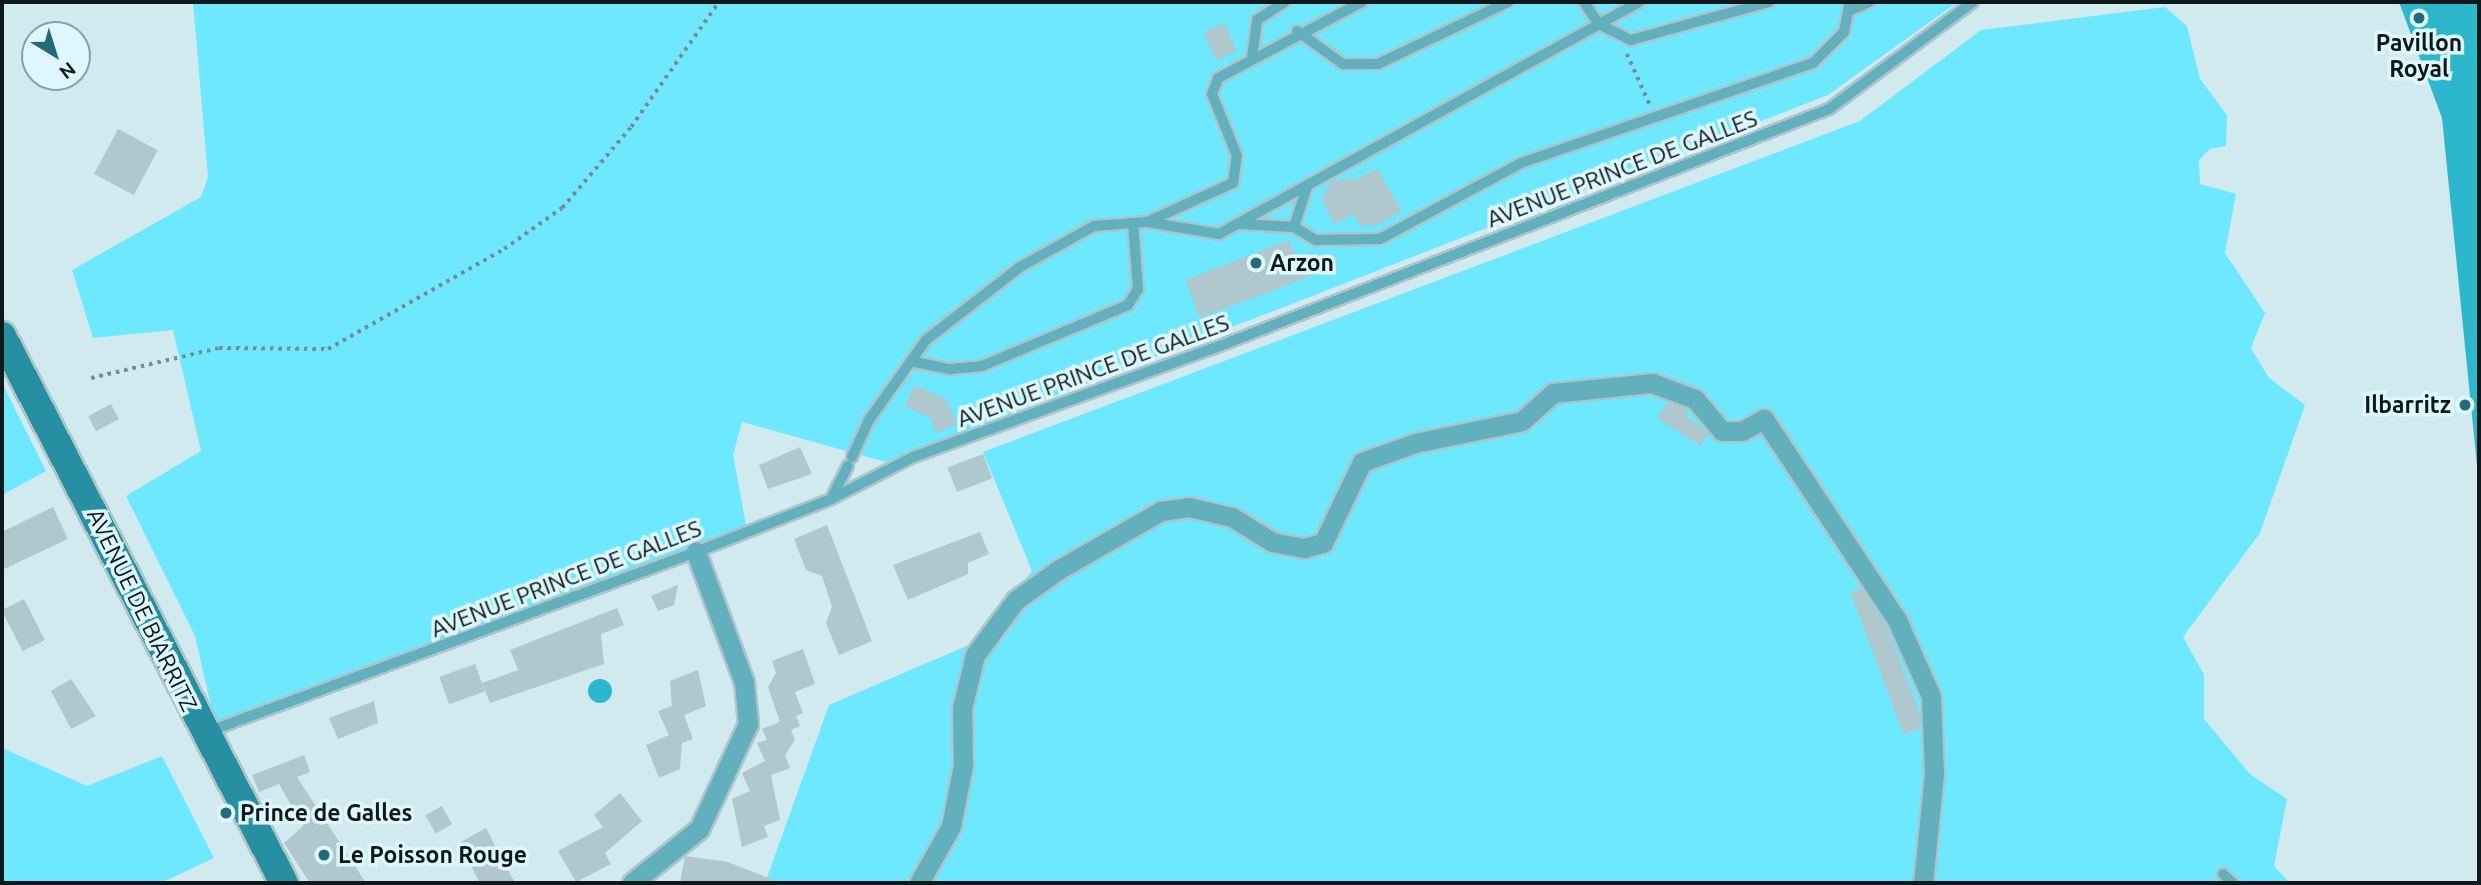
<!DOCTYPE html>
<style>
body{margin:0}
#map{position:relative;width:2481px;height:885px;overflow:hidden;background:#d0eaef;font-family:Ubuntu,sans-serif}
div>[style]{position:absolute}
.green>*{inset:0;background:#6de8ff}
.water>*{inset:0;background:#2db7cd}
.round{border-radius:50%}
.building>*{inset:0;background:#aec8cd;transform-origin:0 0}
.path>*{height:3.5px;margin-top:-1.75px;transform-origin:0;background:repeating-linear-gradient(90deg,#798b8f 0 3.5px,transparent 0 8.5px)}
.roads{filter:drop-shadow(2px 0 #adc4c9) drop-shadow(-2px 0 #adc4c9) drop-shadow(0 2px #adc4c9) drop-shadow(0 -2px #adc4c9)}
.lane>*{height:10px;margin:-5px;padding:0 5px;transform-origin:5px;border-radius:5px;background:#62afbe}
.street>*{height:19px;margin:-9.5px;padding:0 9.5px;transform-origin:9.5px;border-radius:9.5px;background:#62afbe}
.secondary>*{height:28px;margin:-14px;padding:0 14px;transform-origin:14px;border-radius:14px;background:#2690a2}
.dots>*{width:19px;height:19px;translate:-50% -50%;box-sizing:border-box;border:4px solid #ddf7fd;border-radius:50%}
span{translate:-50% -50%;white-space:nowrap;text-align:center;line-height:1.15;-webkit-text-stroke:7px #ddf7fd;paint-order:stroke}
.poi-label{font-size:23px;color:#0f181a;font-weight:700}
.left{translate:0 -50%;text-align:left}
.right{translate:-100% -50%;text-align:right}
.street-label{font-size:23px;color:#0f181a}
.frame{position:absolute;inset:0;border:4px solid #0f181a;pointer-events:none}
.north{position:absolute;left:21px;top:21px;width:70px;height:70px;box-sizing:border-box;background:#ddf7fd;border:2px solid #8b9ea2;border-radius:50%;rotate:142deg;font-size:19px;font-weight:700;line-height:28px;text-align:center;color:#0f181a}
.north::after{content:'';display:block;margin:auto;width:24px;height:32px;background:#226b77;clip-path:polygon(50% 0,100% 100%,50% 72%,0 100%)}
</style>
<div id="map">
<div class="green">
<i style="clip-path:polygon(193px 2px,1958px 2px,1828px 95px,886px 462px,742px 422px,733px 455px,746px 525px,216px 728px,195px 636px,126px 496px,201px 451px,173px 330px,93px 338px,72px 270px,201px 197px,208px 177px)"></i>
<i style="clip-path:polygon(2165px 7px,2187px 26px,2200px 79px,2227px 115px,2226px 146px,2210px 149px,2199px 160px,2200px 184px,2236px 194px,2225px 253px,2265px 313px,2251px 348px,2269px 378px,2305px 405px,2260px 533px,2183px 637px,2204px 675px,2204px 719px,2250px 774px,2287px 799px,2274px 866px,2290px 883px,765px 883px,829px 705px,971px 644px,1032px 571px,983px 452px,1860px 121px,1981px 30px)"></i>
<i style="clip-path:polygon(2px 383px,46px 471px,2px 495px)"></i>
<i style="clip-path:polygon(2px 748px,87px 786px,162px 756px,214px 858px,161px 883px,2px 883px)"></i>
</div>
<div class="water">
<i style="clip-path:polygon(2399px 2px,2479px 2px,2479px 485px,2442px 118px)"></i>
<i class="round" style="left:588px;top:679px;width:24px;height:24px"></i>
</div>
<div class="building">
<i style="left:1224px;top:23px;width:31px;height:23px;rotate:65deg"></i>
<i style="left:118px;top:129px;width:45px;height:51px;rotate:28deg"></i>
<i style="clip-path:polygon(1377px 168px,1402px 211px,1372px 228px,1369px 223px,1361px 227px,1353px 214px,1335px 225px,1321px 199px,1332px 180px,1357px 179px)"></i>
<i style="clip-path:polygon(1289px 240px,1297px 258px,1313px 252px,1321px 272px,1200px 318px,1185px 280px)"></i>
<i style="clip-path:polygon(914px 385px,947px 400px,957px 424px,936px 433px,930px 418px,905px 406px)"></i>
<i style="clip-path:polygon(1668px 402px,1688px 409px,1686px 416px,1708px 433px,1700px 446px,1657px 418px)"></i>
<i style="left:111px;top:404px;width:17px;height:26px;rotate:62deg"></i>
<i style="clip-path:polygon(800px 447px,812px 474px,768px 489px,759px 465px)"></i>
<i style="left:983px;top:454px;width:26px;height:38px;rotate:69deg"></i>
<i style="clip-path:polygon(53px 507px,68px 539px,2px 570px,2px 532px)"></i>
<i style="clip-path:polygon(827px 525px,872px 641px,839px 655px,826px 623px,832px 607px,822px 576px,806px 570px,794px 539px)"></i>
<i style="clip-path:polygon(980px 532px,989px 554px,968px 563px,968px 574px,908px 600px,893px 565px)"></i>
<i style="clip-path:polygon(678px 585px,674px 605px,658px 611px,651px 596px)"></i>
<i style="clip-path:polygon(1861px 588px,1886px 626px,1919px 711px,1920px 728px,1904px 735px,1850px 592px)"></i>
<i style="left:24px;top:599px;width:46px;height:25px;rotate:63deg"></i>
<i style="clip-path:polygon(617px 608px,624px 625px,601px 634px,604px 664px,490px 703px,482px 683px,518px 670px,510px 650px)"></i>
<i style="clip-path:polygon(803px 649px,815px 684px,795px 692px,803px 713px,796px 716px,800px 726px,791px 730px,795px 740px,785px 755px,790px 768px,771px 775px,780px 820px,764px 826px,768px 837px,742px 847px,732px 799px,750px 791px,742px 773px,765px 761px,757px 743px,767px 740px,762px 729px,780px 722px,768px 687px,776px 673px,772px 661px)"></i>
<i style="left:475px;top:664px;width:29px;height:38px;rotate:70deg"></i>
<i style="clip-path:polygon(698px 670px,706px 706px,684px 715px,693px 739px,682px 743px,680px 769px,659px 778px,646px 745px,669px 735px,658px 711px,672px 706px,670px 681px)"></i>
<i style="clip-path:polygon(71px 679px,96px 716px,71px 729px,51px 691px)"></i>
<i style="clip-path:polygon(374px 701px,378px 723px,338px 739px,329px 718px)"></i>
<i style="clip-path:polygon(304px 755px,310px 772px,297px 777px,366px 883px,310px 883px,284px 843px,303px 826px,279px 784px,259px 792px,252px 775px)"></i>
<i style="clip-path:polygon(620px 793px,642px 821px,605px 853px,611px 864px,576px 882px,558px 851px,603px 827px,594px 815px)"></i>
<i style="left:442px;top:806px;width:21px;height:19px;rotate:61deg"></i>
<i style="clip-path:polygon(486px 828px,496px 848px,515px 883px,480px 883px,459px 843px)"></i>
<i style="clip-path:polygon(685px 856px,728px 862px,781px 883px,680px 883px)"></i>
</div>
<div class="path">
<i style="left:1627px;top:54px;width:56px;rotate:65.7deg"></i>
<i style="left:91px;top:378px;width:131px;rotate:-13.2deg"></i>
<i style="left:219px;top:348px;width:109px;rotate:0.5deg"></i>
<i style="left:328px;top:349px;width:202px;rotate:-29.6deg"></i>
<i style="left:504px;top:249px;width:71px;rotate:-35.3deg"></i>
<i style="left:562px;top:208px;width:106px;rotate:-49.6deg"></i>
<i style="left:631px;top:127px;width:153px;rotate:-54.9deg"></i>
</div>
<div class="roads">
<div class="lane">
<i style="left:1584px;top:2px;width:27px;rotate:56deg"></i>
<i style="left:1599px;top:24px;width:36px;rotate:27deg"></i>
<i style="left:1631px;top:40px;width:143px;rotate:-15.4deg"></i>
<i style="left:1849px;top:11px;width:22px;rotate:-24deg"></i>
<i style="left:1297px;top:31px;width:57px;rotate:35.7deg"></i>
<i style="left:1343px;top:64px;width:35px"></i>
<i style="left:1378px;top:64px;width:144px;rotate:-25.5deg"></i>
<i style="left:1252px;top:57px;width:37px;rotate:-82deg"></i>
<i style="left:1257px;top:20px;width:33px;rotate:-33deg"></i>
<i style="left:1147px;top:222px;width:94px;rotate:-24.4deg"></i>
<i style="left:1233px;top:183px;width:27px;rotate:-82deg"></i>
<i style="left:1237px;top:156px;width:67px;rotate:-112deg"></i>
<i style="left:1212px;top:94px;width:17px;rotate:-69deg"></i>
<i style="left:1218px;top:78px;width:163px;rotate:-27.8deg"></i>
<i style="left:1239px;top:224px;width:55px;rotate:3.1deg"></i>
<i style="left:1294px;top:227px;width:26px;rotate:31deg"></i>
<i style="left:1316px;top:240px;width:64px;rotate:-0.9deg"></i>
<i style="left:1380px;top:239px;width:160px;rotate:-28.3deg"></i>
<i style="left:1521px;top:163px;width:309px;rotate:-18.9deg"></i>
<i style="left:1813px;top:63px;width:44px;rotate:-45deg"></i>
<i style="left:1844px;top:32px;width:31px;rotate:-79deg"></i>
<i style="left:1294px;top:227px;width:40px;rotate:-72deg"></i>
<i style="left:911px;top:361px;width:40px;rotate:12deg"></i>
<i style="left:950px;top:369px;width:32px;rotate:-5deg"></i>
<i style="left:982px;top:366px;width:158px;rotate:-22.7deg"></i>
<i style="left:1128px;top:305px;width:19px;rotate:-58deg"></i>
<i style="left:1138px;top:289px;width:66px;rotate:-94.3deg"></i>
<i style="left:852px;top:457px;width:41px;rotate:-65.3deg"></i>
<i style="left:869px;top:420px;width:98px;rotate:-54.5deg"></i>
<i style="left:926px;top:340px;width:119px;rotate:-37.8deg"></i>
<i style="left:1020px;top:267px;width:85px;rotate:-29deg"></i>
<i style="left:1094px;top:226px;width:53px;rotate:-4.3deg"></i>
<i style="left:1147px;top:222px;width:73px;rotate:9.5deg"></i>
<i style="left:1219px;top:234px;width:480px;rotate:-28.9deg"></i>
<i style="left:831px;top:499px;width:37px;rotate:-63deg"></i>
<i style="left:207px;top:732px;width:521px;rotate:-20.21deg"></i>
<i style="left:696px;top:552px;width:145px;rotate:-21.4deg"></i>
<i style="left:831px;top:499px;width:92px;rotate:-27.1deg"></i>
<i style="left:913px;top:457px;width:318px;rotate:-19.9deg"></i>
<i style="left:1212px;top:349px;width:662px;rotate:-21.25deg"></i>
<i style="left:1829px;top:109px;width:179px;rotate:-36.6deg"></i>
<i style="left:2223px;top:874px;width:13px;rotate:42deg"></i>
</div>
<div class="street">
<i style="left:632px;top:883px;width:86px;rotate:-38.9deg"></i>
<i style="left:699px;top:829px;width:116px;rotate:-65deg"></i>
<i style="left:748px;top:724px;width:42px;rotate:-95.4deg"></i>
<i style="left:744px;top:682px;width:139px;rotate:-110.3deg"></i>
<i style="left:919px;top:883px;width:65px;rotate:-60.7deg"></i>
<i style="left:951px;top:826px;width:62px;rotate:-78.9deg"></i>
<i style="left:963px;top:765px;width:57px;rotate:-91deg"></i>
<i style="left:962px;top:708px;width:55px;rotate:-76.2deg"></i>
<i style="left:975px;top:655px;width:69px;rotate:-53.3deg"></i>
<i style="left:1016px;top:600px;width:52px;rotate:-35.5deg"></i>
<i style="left:1058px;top:570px;width:119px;rotate:-29.8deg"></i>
<i style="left:1161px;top:511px;width:28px;rotate:-8deg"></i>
<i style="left:1189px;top:507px;width:44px;rotate:13.1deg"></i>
<i style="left:1232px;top:517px;width:47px;rotate:32deg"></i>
<i style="left:1272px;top:542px;width:33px;rotate:11deg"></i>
<i style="left:1304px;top:548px;width:20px;rotate:-15deg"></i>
<i style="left:1323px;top:543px;width:90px;rotate:-64.3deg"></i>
<i style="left:1362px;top:462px;width:56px;rotate:-19.7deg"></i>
<i style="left:1415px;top:443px;width:109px;rotate:-11.6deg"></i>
<i style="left:1522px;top:421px;width:42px;rotate:-42.1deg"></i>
<i style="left:1553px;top:393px;width:100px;rotate:-5.8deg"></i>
<i style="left:1652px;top:383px;width:46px;rotate:20.4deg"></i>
<i style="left:1695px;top:399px;width:42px;rotate:49.8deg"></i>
<i style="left:1722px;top:431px;width:20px"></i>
<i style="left:1742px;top:431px;width:25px;rotate:-29deg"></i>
<i style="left:1764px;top:419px;width:241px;rotate:56.5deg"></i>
<i style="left:1897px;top:620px;width:83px;rotate:65.9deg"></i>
<i style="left:1931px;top:696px;width:78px;rotate:87.8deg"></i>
<i style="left:1934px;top:774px;width:110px;rotate:95.8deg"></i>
</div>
<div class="secondary">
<i style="left:2px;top:336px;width:615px;rotate:62.73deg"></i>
</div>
</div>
<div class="dots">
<i style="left:2419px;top:18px;background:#226b77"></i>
<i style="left:1256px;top:263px;background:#226b77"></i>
<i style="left:2465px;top:405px;background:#226b77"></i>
<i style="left:226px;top:813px;background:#226b77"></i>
<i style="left:324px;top:855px;background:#226b77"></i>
</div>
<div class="poi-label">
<span style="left:2419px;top:56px">Pavillon<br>Royal</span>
<span class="left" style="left:1270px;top:263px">Arzon</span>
<span class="right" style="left:2451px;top:405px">Ilbarritz</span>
<span class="left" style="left:240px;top:813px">Prince de Galles</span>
<span class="left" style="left:338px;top:855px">Le Poisson Rouge</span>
</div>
<div class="street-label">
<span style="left:1622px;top:169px;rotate:-21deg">AVENUE PRINCE DE GALLES</span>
<span style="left:1093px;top:371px;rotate:-20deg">AVENUE PRINCE DE GALLES</span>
<span style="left:566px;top:579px;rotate:-21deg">AVENUE PRINCE DE GALLES</span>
<span style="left:142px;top:610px;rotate:64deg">AVENUE DE BIARRITZ</span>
</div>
<div class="frame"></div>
<div class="north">N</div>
</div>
